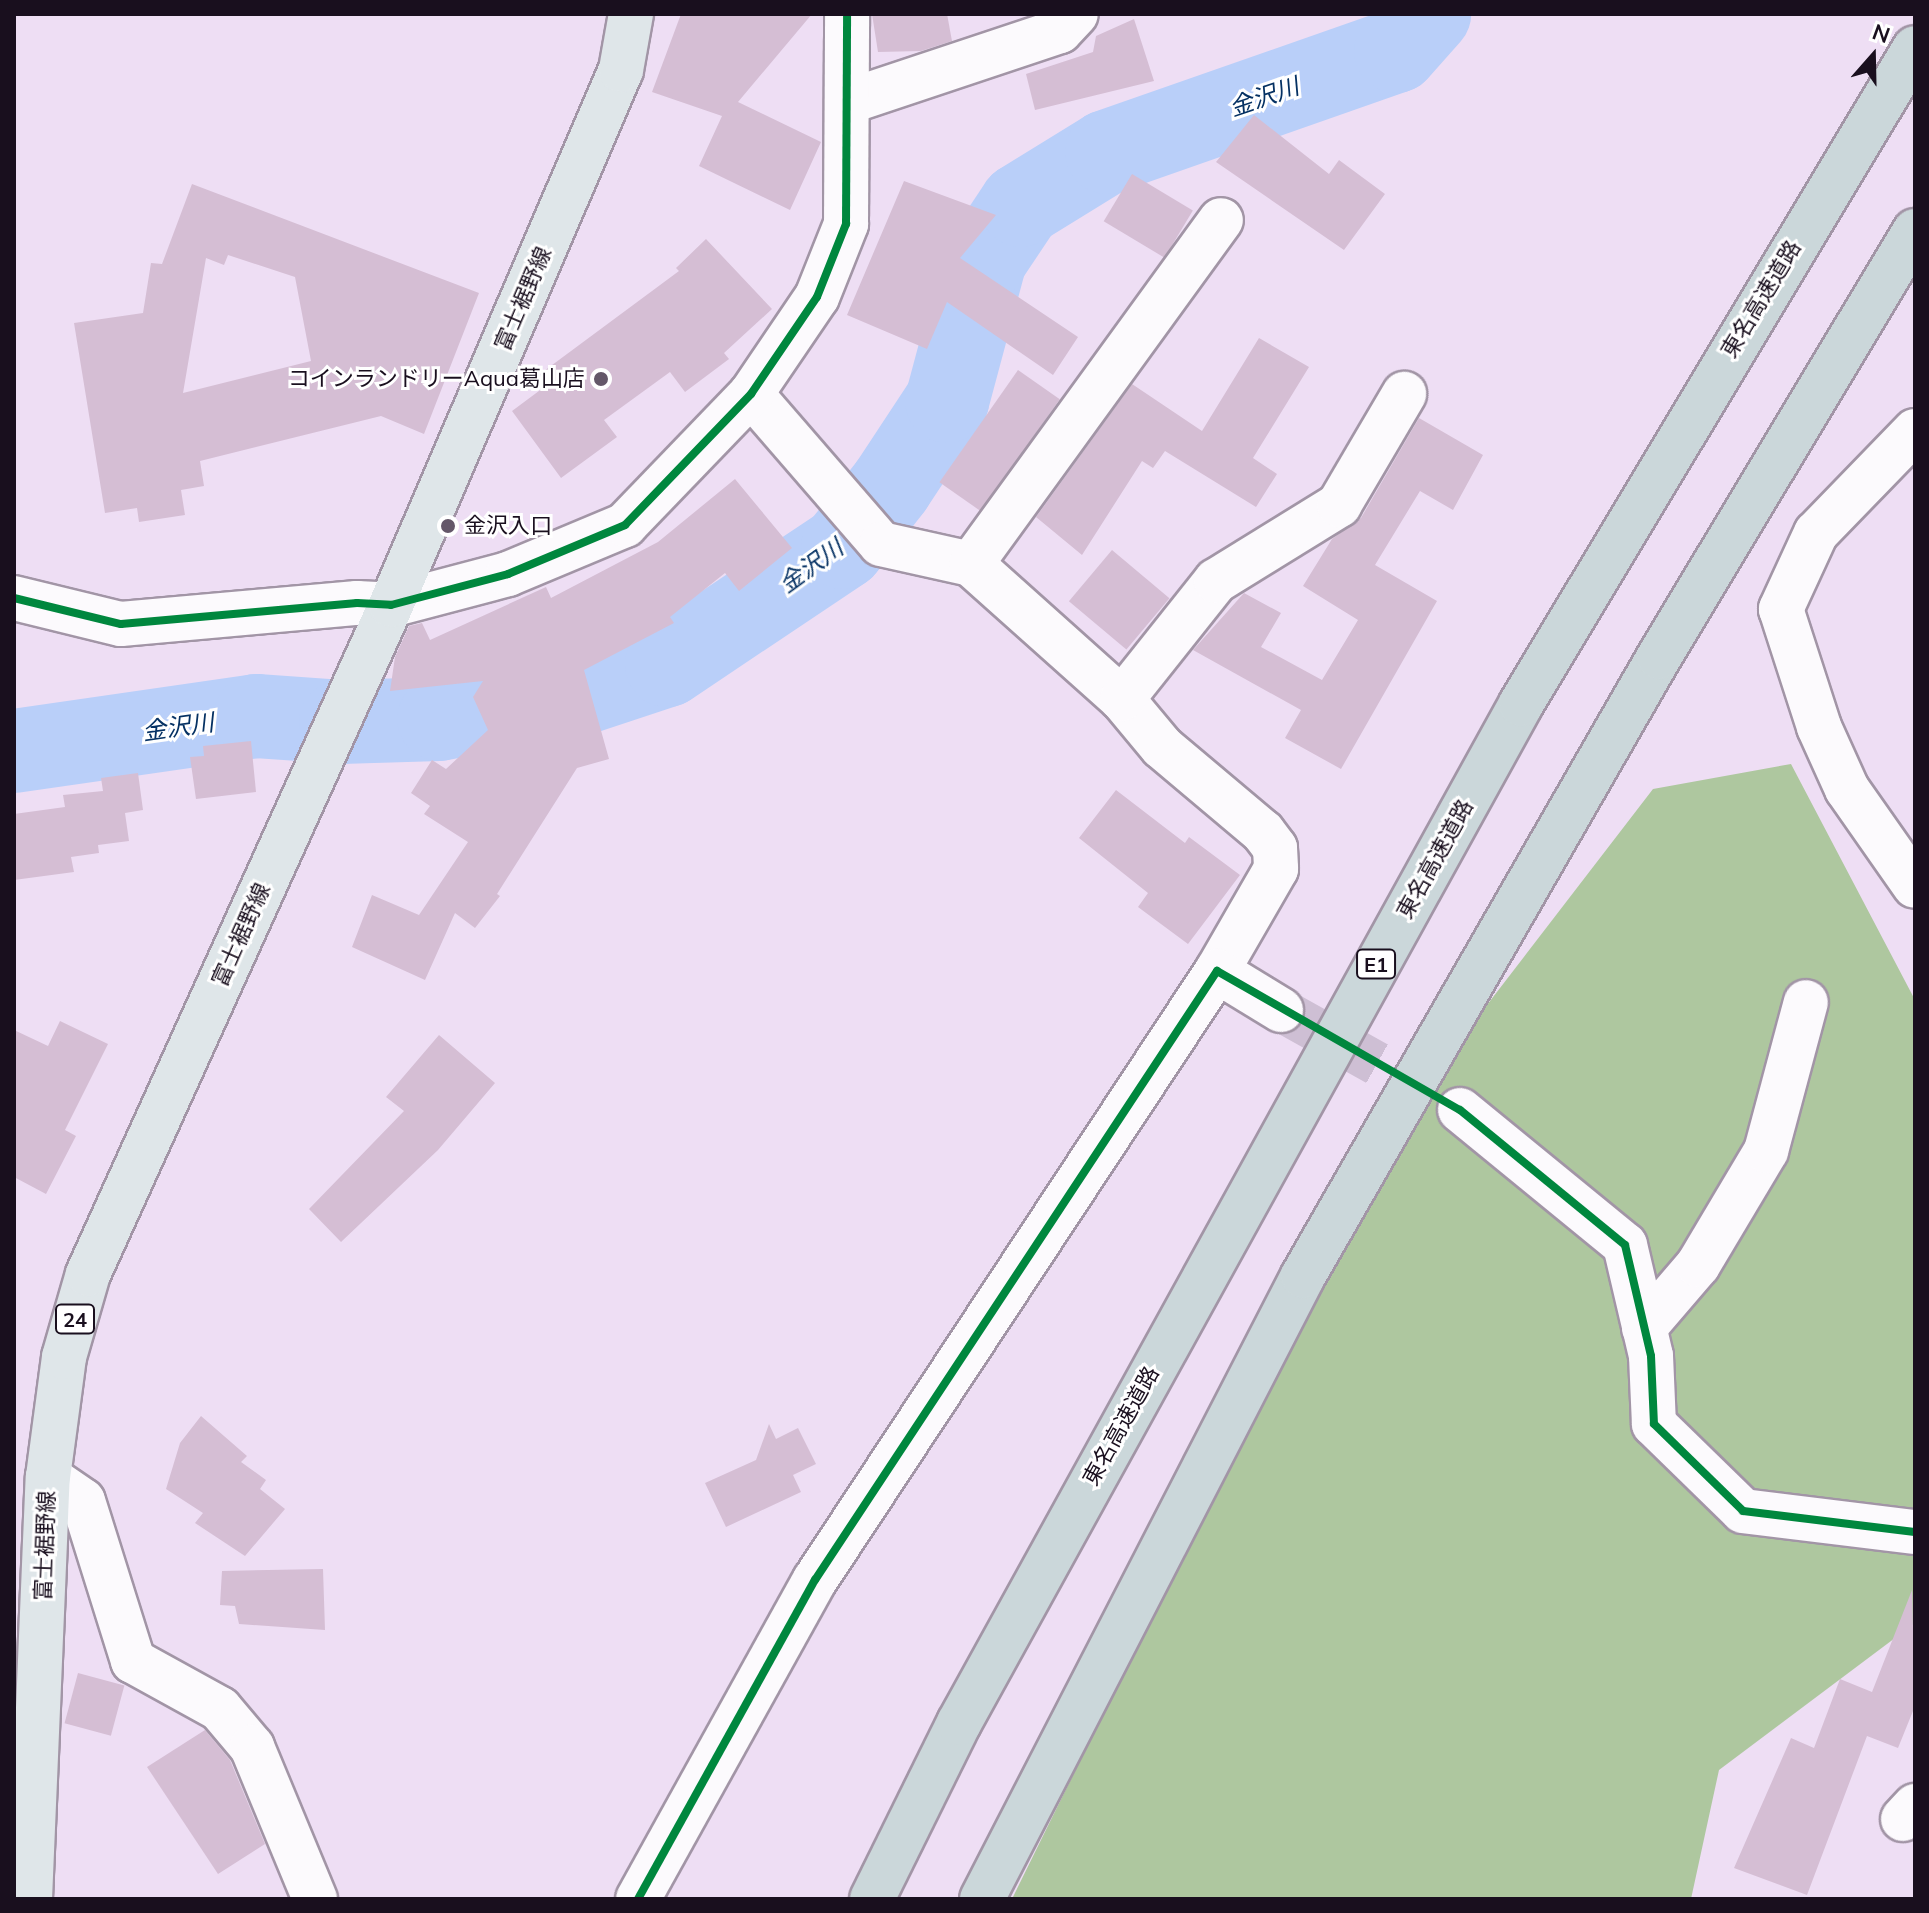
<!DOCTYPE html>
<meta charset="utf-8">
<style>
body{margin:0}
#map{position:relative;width:1929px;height:1913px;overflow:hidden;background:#eedef4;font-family:Mulish,"Noto Sans JP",sans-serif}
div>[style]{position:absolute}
.forest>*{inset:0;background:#aec79f}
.river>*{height:84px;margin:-42px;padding:0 42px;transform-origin:42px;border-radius:42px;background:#b9cff9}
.building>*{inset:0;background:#d5bed4;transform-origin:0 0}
.minor-tunnel>*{height:44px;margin-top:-22px;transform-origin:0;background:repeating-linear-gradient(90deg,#cebfd4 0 44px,transparent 0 66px)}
.roads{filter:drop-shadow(2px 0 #a295a6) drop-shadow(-2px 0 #a295a6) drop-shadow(0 2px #a295a6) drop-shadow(0 -2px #a295a6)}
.minor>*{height:44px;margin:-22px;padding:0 22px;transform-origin:22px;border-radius:22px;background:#fcfafd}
.major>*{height:44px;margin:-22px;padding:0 22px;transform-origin:22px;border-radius:22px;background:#dfe6e9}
.highway>*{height:44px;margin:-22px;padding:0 22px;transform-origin:22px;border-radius:22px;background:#cbd7da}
.cycleway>*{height:8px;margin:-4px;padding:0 4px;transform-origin:4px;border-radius:4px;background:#00873e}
.dots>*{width:22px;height:22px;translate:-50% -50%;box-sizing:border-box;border:4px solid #fff;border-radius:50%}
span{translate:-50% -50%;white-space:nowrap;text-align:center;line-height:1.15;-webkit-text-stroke:6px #fff;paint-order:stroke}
.shield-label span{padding:2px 6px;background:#fff;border:2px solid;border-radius:6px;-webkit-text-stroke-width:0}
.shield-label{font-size:20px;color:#190f1e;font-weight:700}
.street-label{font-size:22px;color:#190f1e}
.poi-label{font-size:22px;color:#190f1e}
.right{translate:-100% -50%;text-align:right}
.left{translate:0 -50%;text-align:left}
.water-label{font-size:24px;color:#053163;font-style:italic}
.frame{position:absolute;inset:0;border:16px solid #190f1e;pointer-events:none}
.north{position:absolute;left:1833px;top:16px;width:80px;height:80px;-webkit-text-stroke:6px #fff;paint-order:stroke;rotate:20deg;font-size:22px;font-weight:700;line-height:32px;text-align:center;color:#190f1e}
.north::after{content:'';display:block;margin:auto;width:28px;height:36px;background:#190f1e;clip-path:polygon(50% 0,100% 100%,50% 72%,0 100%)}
</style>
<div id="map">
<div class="forest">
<i style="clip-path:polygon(1791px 764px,1915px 1000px,1915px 1623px,1719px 1770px,1691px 1899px,1012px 1899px,1195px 1527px,1450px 1053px,1653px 789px)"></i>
</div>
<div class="river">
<i style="left:14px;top:751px;width:245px;rotate:-8.2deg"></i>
<i style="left:256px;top:716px;width:85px;rotate:4deg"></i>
<i style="left:341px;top:722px;width:98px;rotate:-1.8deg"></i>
<i style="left:439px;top:719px;width:145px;rotate:-10.3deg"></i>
<i style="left:582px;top:693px;width:89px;rotate:-18.2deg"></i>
<i style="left:667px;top:665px;width:212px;rotate:-33.8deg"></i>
<i style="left:843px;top:547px;width:78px;rotate:-51.8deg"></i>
<i style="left:891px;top:486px;width:102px;rotate:-56.6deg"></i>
<i style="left:947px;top:401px;width:147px;rotate:-75deg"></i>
<i style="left:985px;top:259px;width:65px;rotate:-56.3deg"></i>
<i style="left:1021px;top:205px;width:101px;rotate:-31.6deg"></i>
<i style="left:1107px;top:152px;width:306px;rotate:-19.3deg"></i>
<i style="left:1396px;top:51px;width:50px;rotate:-48.3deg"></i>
</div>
<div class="building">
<i style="clip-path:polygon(681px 14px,812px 14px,738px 102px,821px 142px,790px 210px,699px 166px,722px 116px,652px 92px)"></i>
<i style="clip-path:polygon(872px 14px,947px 14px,952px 41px,921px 51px,878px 52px)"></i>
<i style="clip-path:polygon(1134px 19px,1154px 81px,1035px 110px,1026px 74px,1093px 52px,1096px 36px)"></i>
<i style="clip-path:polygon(1254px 115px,1329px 174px,1339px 160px,1385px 194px,1344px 250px,1216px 162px)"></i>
<i style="left:1132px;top:174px;width:71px;height:55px;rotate:31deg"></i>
<i style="clip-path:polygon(904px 181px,996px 215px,960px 258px,1078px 337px,1053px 375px,947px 302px,927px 349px,847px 315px)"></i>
<i style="clip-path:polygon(evenodd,192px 184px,479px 293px,424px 434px,381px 416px,200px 461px,204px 486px,181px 490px,185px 515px,139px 522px,137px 508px,105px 513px,74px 323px,143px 313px,151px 263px,162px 264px,192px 184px,228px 255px,295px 277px,311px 361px,183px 393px,206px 258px,224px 265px,228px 255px)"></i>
<i style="clip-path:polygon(706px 239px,772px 309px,724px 353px,729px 359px,685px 392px,670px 372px,604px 420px,617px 437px,561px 478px,512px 411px,547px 385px,540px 374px,679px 271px,676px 268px)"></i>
<i style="clip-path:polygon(1259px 338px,1309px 367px,1253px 458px,1277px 474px,1256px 507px,1165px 451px,1153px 468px,1142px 461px,1082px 555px,1036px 517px,1132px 384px,1202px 431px)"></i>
<i style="left:1018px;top:370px;width:51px;height:137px;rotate:35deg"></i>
<i style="clip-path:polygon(1419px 418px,1483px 455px,1453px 510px,1420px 491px,1375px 565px,1437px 601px,1341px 769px,1285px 738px,1301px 710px,1193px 650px,1244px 593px,1281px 613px,1261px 647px,1322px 680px,1358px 620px,1303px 586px,1332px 539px,1361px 518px)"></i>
<i style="clip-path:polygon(735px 479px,792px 548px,739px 591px,725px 573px,670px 617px,674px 623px,584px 670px,609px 759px,577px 768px,497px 894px,500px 896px,475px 928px,455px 913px,425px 980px,352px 947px,372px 895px,419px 915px,468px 842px,424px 814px,430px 806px,411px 793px,432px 760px,446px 769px,488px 730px,473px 697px,483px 681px,390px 691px,395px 657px,409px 626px,422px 623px,430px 640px,546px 587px,551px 598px,658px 542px)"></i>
<i style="left:1112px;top:550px;width:75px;height:67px;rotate:40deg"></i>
<i style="clip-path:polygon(251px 741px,256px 792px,196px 799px,190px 757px,204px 756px,203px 746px)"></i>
<i style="clip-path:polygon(138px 773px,143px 810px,125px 813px,129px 841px,98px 845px,99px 853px,71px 857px,74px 872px,14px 880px,14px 814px,65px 807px,63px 795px,103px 791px,101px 778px)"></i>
<i style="clip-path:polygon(1116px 790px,1185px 843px,1189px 837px,1240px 875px,1188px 944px,1138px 907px,1148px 893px,1079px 838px)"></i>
<i style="clip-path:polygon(60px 1021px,108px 1044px,65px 1130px,76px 1136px,46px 1194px,14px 1177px,14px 1030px,48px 1046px)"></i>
<i style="clip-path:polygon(439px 1035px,495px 1083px,438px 1150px,341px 1242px,309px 1209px,404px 1111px,386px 1097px)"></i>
<i style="clip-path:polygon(201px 1416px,247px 1456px,241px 1462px,266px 1480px,260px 1489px,285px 1509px,245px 1556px,195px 1523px,203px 1513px,166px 1489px,180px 1443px)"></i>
<i style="clip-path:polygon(769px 1424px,776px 1439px,798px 1428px,816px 1464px,793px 1475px,801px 1492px,726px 1527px,705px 1483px,756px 1460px)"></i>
<i style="clip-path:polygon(323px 1569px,325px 1630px,239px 1624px,235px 1606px,220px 1605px,222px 1571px)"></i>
<i style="clip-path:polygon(1912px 1590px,1915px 1706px,1898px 1748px,1867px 1736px,1807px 1895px,1734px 1868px,1791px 1738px,1814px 1748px,1840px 1679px,1872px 1692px)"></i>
<i style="left:78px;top:1673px;width:48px;height:52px;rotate:15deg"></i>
<i style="clip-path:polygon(205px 1730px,230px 1760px,265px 1844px,218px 1874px,147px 1767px)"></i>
</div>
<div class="minor-tunnel">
<i style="left:1281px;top:1010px;width:205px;rotate:29.2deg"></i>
</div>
<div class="roads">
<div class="minor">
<i style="left:850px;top:101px;width:221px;rotate:-18.4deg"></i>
<i style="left:1060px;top:31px;width:23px;rotate:-47deg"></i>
<i style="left:751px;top:394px;width:198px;rotate:49.1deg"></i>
<i style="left:881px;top:544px;width:92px;rotate:12.5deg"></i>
<i style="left:971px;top:564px;width:203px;rotate:41.8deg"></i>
<i style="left:1122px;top:699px;width:62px;rotate:50.2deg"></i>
<i style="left:1162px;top:747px;width:132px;rotate:40.1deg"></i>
<i style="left:1263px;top:832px;width:20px;rotate:53deg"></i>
<i style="left:1275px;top:848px;width:21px;rotate:87deg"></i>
<i style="left:1276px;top:869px;width:118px;rotate:120deg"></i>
<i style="left:1915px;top:431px;width:142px;rotate:134.1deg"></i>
<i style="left:1816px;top:533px;width:84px;rotate:114.7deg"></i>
<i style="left:1781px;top:609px;width:124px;rotate:72.1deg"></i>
<i style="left:1819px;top:727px;width:68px;rotate:65.7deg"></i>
<i style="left:1847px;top:789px;width:118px;rotate:55deg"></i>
<i style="left:971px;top:564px;width:425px;rotate:-54deg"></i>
<i style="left:14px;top:598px;width:110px;rotate:13.7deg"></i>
<i style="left:121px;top:624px;width:237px;rotate:-5.1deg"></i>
<i style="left:357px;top:603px;width:34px;rotate:3deg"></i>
<i style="left:391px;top:605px;width:121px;rotate:-14.8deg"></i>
<i style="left:508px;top:574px;width:127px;rotate:-22.7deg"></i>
<i style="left:625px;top:525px;width:182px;rotate:-46.1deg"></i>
<i style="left:751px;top:394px;width:117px;rotate:-55.8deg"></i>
<i style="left:817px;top:297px;width:79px;rotate:-68.3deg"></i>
<i style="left:846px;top:224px;width:210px;rotate:-89.7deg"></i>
<i style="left:1122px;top:699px;width:151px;rotate:-51.5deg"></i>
<i style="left:1216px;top:581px;width:145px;rotate:-31.7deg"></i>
<i style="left:1339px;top:505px;width:129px;rotate:-59.6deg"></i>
<i style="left:1460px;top:1110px;width:213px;rotate:39.3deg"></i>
<i style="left:1625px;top:1245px;width:114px;rotate:76.8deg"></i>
<i style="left:1651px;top:1356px;width:68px;rotate:87.5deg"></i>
<i style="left:1654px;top:1424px;width:124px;rotate:44.3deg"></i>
<i style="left:1743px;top:1511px;width:173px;rotate:7deg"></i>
<i style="left:1644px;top:1328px;width:83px;rotate:-49.4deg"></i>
<i style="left:1698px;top:1265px;width:133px;rotate:-59.2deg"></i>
<i style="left:1766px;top:1151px;width:154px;rotate:-75deg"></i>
<i style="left:48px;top:1477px;width:42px;rotate:34.4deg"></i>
<i style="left:83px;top:1501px;width:168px;rotate:72.6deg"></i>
<i style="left:133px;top:1661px;width:99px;rotate:28.9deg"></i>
<i style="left:220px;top:1709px;width:50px;rotate:49.9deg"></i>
<i style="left:252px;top:1747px;width:165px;rotate:67.5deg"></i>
<i style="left:1903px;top:1819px;width:18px;rotate:-47deg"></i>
<i style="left:638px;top:1899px;width:365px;rotate:-61deg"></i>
<i style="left:815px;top:1580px;width:730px;rotate:-56.57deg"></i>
<i style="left:1217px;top:971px;width:75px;rotate:31.4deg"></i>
</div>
<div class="major">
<i style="left:30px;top:1899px;width:422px;rotate:-87.6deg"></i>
<i style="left:48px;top:1477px;width:121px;rotate:-82.4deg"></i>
<i style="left:64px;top:1357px;width:86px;rotate:-73.9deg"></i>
<i style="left:88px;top:1274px;width:734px;rotate:-65.63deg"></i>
<i style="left:391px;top:605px;width:582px;rotate:-66.74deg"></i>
<i style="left:621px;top:70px;width:57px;rotate:-79.9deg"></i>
</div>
<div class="highway">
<i style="left:872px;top:1899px;width:196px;rotate:-63.7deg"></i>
<i style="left:959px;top:1723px;width:1164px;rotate:-61.12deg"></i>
<i style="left:1521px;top:704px;width:765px;rotate:-59.01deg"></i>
<i style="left:982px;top:1899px;width:701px;rotate:-62.74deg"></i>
<i style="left:1303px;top:1276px;width:714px;rotate:-60.1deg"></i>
<i style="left:1659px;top:657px;width:497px;rotate:-59deg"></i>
</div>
</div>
<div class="cycleway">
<i style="left:14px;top:598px;width:110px;rotate:13.7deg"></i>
<i style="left:121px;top:624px;width:237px;rotate:-5.1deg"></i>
<i style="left:357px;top:603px;width:34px;rotate:3deg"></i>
<i style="left:391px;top:605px;width:121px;rotate:-14.8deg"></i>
<i style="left:508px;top:574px;width:127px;rotate:-22.7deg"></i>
<i style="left:625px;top:525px;width:182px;rotate:-46.1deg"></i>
<i style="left:751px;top:394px;width:117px;rotate:-55.8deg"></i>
<i style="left:817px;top:297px;width:79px;rotate:-68.3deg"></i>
<i style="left:846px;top:224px;width:210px;rotate:-89.7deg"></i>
<i style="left:638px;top:1899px;width:365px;rotate:-61deg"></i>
<i style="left:815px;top:1580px;width:730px;rotate:-56.57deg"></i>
<i style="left:1217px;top:971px;width:280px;rotate:29.8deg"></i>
<i style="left:1460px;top:1110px;width:213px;rotate:39.3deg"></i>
<i style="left:1625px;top:1245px;width:114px;rotate:76.8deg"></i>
<i style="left:1651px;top:1356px;width:68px;rotate:87.5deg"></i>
<i style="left:1654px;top:1424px;width:124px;rotate:44.3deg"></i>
<i style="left:1743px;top:1511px;width:173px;rotate:7deg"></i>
</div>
<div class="dots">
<i style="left:601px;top:379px;background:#645769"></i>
<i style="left:448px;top:526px;background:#645769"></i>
</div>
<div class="shield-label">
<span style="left:1376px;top:964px">E1</span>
<span style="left:75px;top:1319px">24</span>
</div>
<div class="street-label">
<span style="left:523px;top:299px;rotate:-67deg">富士裾野線</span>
<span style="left:1761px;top:299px;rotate:-59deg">東名高速道路</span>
<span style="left:1435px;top:859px;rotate:-61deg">東名高速道路</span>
<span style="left:241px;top:935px;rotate:-66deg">富士裾野線</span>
<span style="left:1121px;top:1426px;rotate:-61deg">東名高速道路</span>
<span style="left:45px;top:1546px;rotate:-88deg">富士裾野線</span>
</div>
<div class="poi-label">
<span class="right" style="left:585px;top:379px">コインランドリーAqua葛山店</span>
<span class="left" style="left:464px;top:526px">金沢入口</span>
</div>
<div class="water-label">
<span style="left:1264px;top:97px;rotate:-19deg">金沢川</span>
<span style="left:811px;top:566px;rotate:-36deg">金沢川</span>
<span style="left:178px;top:727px;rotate:-8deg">金沢川</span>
</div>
<div class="frame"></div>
<div class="north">N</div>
</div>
